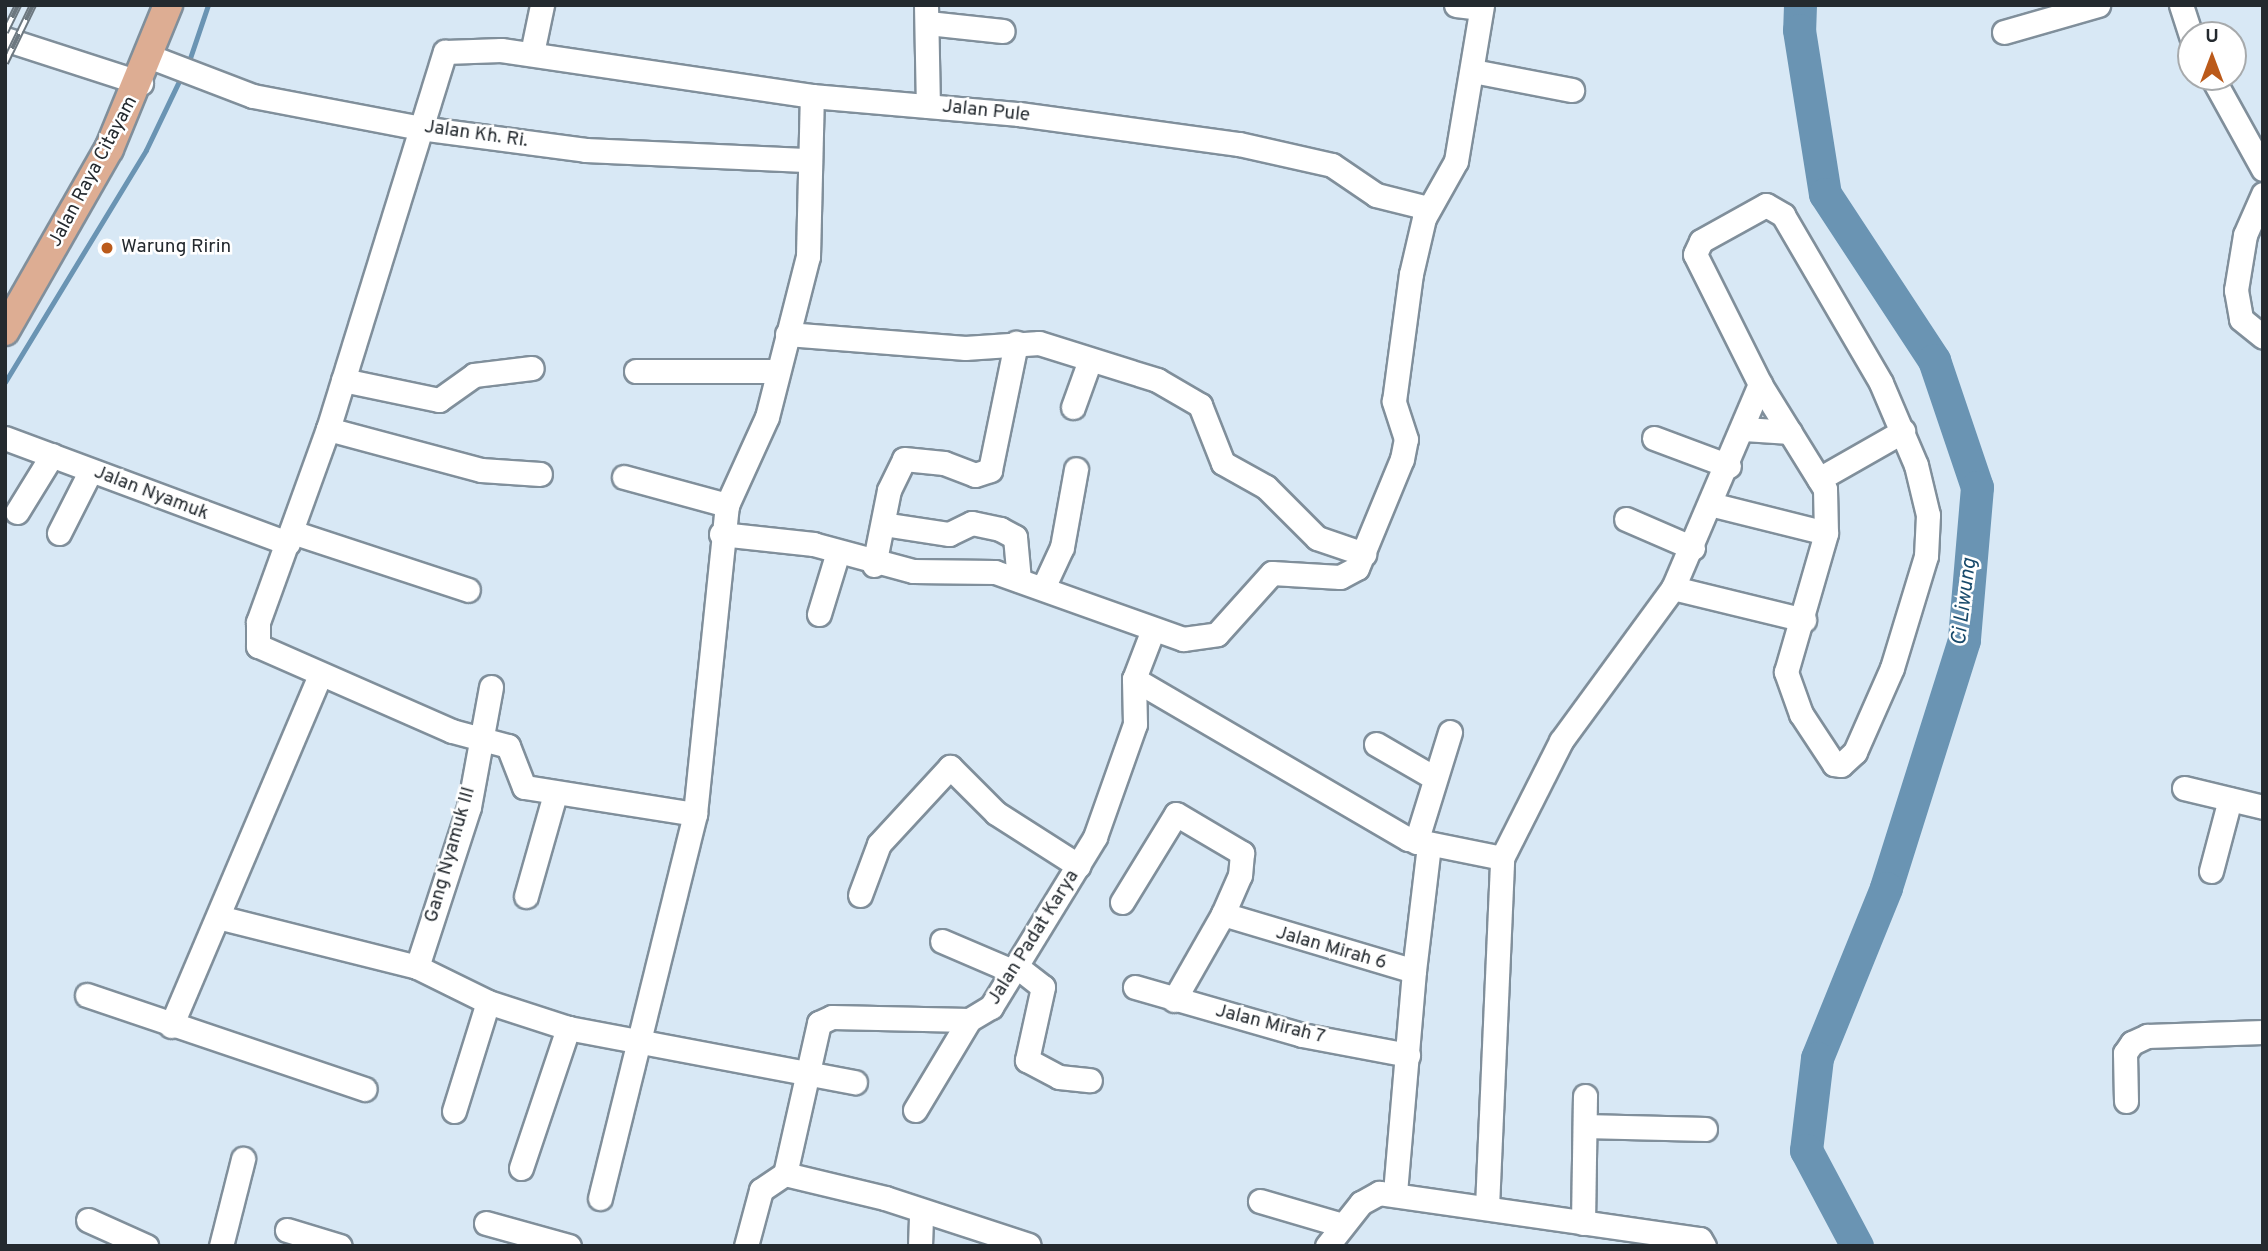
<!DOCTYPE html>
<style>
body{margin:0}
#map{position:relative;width:2268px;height:1251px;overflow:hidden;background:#d8e8f5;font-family:Overpass,sans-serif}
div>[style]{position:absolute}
.stream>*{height:5px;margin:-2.5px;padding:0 2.5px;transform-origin:2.5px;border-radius:2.5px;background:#6a94b3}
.river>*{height:33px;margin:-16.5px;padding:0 16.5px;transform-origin:16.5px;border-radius:16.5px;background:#6a94b3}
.roads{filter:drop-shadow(2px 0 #808f9b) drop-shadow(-2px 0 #808f9b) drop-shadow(0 2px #808f9b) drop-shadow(0 -2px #808f9b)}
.minor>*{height:23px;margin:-11.5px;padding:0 11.5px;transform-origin:11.5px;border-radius:11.5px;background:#fff}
.major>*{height:28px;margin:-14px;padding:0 14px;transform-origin:14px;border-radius:14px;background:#ddad93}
.rail>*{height:8px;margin-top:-4px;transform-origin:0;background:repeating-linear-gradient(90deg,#fff 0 16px,#6d7880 0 32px);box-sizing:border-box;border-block:2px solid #6d7880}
.dots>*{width:19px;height:19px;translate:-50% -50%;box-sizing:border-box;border:4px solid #fff;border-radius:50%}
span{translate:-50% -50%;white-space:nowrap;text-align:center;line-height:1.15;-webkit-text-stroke:5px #fff;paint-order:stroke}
.street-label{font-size:19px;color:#242a2f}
.poi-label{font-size:19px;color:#242a2f}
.left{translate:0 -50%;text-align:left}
.water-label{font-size:21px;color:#184a6b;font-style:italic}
.frame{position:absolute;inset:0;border:7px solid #242a2f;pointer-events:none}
.north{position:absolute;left:2177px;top:21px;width:70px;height:70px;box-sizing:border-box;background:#fff;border:2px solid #a7aaac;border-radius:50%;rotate:0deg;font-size:19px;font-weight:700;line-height:28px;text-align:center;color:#242a2f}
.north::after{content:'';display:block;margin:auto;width:24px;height:32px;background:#bb5a1a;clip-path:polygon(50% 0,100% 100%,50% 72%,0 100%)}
</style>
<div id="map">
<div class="stream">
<i style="left:188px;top:64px;width:62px;rotate:-71.3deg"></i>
<i style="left:5px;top:382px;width:271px;rotate:-58.7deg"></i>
<i style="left:146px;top:150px;width:83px;rotate:-64.4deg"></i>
</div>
<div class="river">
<i style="left:1800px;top:5px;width:25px;rotate:92deg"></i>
<i style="left:1799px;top:30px;width:166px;rotate:81deg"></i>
<i style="left:1825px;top:194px;width:199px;rotate:56.7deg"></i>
<i style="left:1934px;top:360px;width:134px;rotate:71.3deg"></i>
<i style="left:1977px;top:487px;width:154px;rotate:94.9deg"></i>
<i style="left:1964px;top:640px;width:260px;rotate:107.5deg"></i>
<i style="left:1886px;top:888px;width:183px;rotate:112.1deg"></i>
<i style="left:1817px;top:1058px;width:93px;rotate:96.8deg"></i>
<i style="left:1806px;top:1150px;width:109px;rotate:62deg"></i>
</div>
<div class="roads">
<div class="minor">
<i style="left:926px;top:5px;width:101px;rotate:88.9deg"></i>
<i style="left:1456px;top:5px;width:25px;rotate:7deg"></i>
<i style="left:2181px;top:5px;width:33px;rotate:72deg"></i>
<i style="left:928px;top:23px;width:75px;rotate:6.1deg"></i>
<i style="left:2004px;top:32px;width:98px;rotate:-16deg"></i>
<i style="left:5px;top:39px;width:143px;rotate:17.9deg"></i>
<i style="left:532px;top:53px;width:49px;rotate:-78.2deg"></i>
<i style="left:151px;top:57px;width:109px;rotate:20.9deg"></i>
<i style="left:253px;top:96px;width:170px;rotate:10.8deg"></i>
<i style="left:420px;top:128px;width:167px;rotate:7.5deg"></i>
<i style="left:586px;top:150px;width:224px;rotate:2.6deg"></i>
<i style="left:1473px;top:71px;width:101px;rotate:10.9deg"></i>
<i style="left:2212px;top:77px;width:105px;rotate:61deg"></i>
<i style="left:2263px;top:194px;width:45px;rotate:113.7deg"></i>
<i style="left:2245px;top:235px;width:56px;rotate:99.3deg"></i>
<i style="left:2236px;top:290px;width:29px;rotate:80deg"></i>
<i style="left:2241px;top:319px;width:28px;rotate:39deg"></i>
<i style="left:1766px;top:205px;width:20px;rotate:30deg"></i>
<i style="left:1783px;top:215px;width:194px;rotate:59.7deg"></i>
<i style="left:1881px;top:383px;width:89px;rotate:66.9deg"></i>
<i style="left:1916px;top:465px;width:51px;rotate:76.5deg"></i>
<i style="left:1928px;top:515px;width:41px;rotate:92.8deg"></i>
<i style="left:1926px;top:556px;width:117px;rotate:106.9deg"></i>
<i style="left:1892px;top:668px;width:92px;rotate:113.8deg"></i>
<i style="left:1855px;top:752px;width:19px;rotate:137deg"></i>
<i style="left:1841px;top:765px;width:7px;rotate:-172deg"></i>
<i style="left:1834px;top:764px;width:60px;rotate:-123.4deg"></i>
<i style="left:1801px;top:714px;width:45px;rotate:-109.7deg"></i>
<i style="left:1786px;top:672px;width:145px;rotate:-73.9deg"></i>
<i style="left:1826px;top:533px;width:44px;rotate:-91.3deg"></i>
<i style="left:1825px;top:489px;width:123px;rotate:-121.8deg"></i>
<i style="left:1760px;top:384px;width:145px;rotate:-116.6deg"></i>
<i style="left:1695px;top:254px;width:14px;rotate:-65deg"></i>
<i style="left:1701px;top:241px;width:74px;rotate:-29deg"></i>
<i style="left:787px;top:334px;width:179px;rotate:4.5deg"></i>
<i style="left:965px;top:348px;width:74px;rotate:-3.9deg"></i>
<i style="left:1039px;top:343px;width:124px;rotate:17.4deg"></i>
<i style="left:1157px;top:380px;width:50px;rotate:30.2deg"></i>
<i style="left:1200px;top:405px;width:62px;rotate:68.4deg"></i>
<i style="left:1223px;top:463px;width:49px;rotate:29.2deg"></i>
<i style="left:1266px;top:487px;width:72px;rotate:45deg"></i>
<i style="left:1317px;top:538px;width:50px;rotate:18.8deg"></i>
<i style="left:636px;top:371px;width:139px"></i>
<i style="left:343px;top:380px;width:98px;rotate:11.8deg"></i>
<i style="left:439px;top:400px;width:43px;rotate:-35.5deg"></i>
<i style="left:474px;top:375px;width:58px;rotate:-6.9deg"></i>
<i style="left:1073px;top:407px;width:50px;rotate:-70.1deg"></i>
<i style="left:328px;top:429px;width:158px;rotate:15deg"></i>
<i style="left:481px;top:470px;width:59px;rotate:3.9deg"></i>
<i style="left:1744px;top:429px;width:46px;rotate:3.7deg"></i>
<i style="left:5px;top:438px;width:302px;rotate:20.4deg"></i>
<i style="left:1654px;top:438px;width:80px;rotate:20.5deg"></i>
<i style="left:624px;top:477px;width:107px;rotate:15.2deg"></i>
<i style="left:1819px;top:479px;width:97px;rotate:-29.7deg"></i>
<i style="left:1714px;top:505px;width:115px;rotate:14deg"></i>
<i style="left:17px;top:512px;width:67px;rotate:-58.4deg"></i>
<i style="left:1626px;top:519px;width:73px;rotate:23.4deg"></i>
<i style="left:883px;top:524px;width:67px;rotate:8.6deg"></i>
<i style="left:949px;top:534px;width:25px;rotate:-26deg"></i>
<i style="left:972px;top:523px;width:29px;rotate:12deg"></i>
<i style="left:1000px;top:529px;width:17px;rotate:28deg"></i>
<i style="left:1015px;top:537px;width:43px;rotate:84.7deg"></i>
<i style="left:292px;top:532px;width:185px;rotate:18.2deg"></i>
<i style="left:59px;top:533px;width:68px;rotate:-63.1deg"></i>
<i style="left:721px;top:534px;width:93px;rotate:6.2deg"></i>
<i style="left:813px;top:544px;width:104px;rotate:15.1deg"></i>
<i style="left:913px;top:571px;width:82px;rotate:0.7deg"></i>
<i style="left:995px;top:572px;width:200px;rotate:19.6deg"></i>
<i style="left:1183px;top:639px;width:34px;rotate:-8deg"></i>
<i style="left:1217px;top:634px;width:82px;rotate:-48deg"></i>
<i style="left:1272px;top:573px;width:68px;rotate:3.4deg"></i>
<i style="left:1340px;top:577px;width:19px;rotate:-28deg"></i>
<i style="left:1357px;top:568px;width:118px;rotate:-67.6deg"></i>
<i style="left:1402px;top:459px;width:20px;rotate:-79deg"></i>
<i style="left:1406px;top:439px;width:40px;rotate:-108deg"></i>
<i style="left:1394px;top:401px;width:128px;rotate:-82.4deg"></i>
<i style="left:1411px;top:274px;width:57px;rotate:-76.9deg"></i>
<i style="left:1424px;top:218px;width:65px;rotate:-60.7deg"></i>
<i style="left:1456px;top:161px;width:158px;rotate:-80.5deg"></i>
<i style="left:874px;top:565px;width:76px;rotate:-78.7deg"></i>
<i style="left:889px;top:490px;width:34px;rotate:-64deg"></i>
<i style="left:904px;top:459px;width:40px;rotate:5.7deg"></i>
<i style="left:944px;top:463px;width:33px;rotate:21deg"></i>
<i style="left:975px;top:475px;width:16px;rotate:-18deg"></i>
<i style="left:990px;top:470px;width:130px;rotate:-78.4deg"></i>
<i style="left:1043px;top:588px;width:45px;rotate:-65.1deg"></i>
<i style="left:1062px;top:547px;width:79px;rotate:-79.8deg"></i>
<i style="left:1673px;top:588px;width:135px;rotate:13.7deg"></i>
<i style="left:819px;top:614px;width:65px;rotate:-73deg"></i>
<i style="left:1134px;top:679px;width:317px;rotate:30.3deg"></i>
<i style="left:1408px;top:839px;width:96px;rotate:11.4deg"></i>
<i style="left:1376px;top:744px;width:66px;rotate:30.1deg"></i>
<i style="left:2184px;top:788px;width:81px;rotate:13.5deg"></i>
<i style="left:695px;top:814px;width:173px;rotate:-171deg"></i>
<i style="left:524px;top:787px;width:44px;rotate:-111.3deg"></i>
<i style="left:508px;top:746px;width:58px;rotate:-165deg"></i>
<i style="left:452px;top:731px;width:212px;rotate:-156.3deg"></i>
<i style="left:258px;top:646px;width:24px;rotate:-90deg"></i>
<i style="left:258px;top:622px;width:205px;rotate:-70.1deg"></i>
<i style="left:328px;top:429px;width:395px;rotate:-72.8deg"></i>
<i style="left:445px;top:52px;width:56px;rotate:-2deg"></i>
<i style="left:501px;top:50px;width:314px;rotate:8.4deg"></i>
<i style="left:812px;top:96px;width:208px;rotate:5deg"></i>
<i style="left:1019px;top:114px;width:222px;rotate:7.8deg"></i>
<i style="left:1239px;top:144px;width:95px;rotate:12.7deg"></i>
<i style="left:1332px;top:165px;width:53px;rotate:34.3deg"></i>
<i style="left:1376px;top:195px;width:54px;rotate:14deg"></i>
<i style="left:1416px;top:842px;width:115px;rotate:-72.8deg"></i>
<i style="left:2211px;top:871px;width:74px;rotate:-75.2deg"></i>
<i style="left:860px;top:895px;width:54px;rotate:-69.6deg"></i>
<i style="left:879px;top:844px;width:105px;rotate:-47.3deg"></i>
<i style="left:950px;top:767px;width:65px;rotate:45deg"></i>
<i style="left:996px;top:813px;width:98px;rotate:32.6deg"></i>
<i style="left:526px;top:896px;width:106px;rotate:-74.1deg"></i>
<i style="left:1122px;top:902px;width:103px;rotate:-58.5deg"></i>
<i style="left:1176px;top:814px;width:77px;rotate:30.6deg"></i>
<i style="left:1242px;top:853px;width:22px;rotate:95deg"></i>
<i style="left:1240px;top:875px;width:43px;rotate:113.6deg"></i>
<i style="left:1223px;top:914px;width:199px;rotate:16.6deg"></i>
<i style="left:1414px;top:971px;width:223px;rotate:94.9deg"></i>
<i style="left:222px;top:918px;width:201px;rotate:14.1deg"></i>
<i style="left:417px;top:967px;width:79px;rotate:26.2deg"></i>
<i style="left:488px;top:1002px;width:84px;rotate:18deg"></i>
<i style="left:568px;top:1028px;width:292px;rotate:10.7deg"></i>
<i style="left:942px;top:941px;width:76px;rotate:23.2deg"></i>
<i style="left:1016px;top:966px;width:34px;rotate:38deg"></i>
<i style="left:1043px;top:987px;width:75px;rotate:102.4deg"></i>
<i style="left:1027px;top:1060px;width:36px;rotate:28deg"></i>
<i style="left:1059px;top:1077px;width:31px;rotate:6deg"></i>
<i style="left:417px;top:967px;width:168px;rotate:-72deg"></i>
<i style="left:469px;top:807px;width:122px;rotate:-79.6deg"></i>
<i style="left:1414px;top:971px;width:126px;rotate:-83.2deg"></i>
<i style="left:1135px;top:987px;width:174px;rotate:16deg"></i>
<i style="left:1302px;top:1035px;width:108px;rotate:10.7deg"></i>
<i style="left:87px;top:995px;width:293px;rotate:18.7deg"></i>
<i style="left:1174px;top:1000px;width:99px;rotate:-60.3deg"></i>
<i style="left:171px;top:1026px;width:381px;rotate:-67deg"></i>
<i style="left:2126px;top:1101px;width:48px;rotate:-91.2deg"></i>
<i style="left:2125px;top:1053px;width:12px;rotate:-55deg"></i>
<i style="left:2132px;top:1043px;width:17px;rotate:-25deg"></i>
<i style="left:2147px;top:1036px;width:116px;rotate:-2deg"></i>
<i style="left:915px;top:1110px;width:105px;rotate:-59deg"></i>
<i style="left:454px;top:1111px;width:114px;rotate:-72.7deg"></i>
<i style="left:1585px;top:1126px;width:120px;rotate:1.4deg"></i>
<i style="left:521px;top:1168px;width:148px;rotate:-71.4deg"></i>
<i style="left:785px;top:1174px;width:103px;rotate:13.5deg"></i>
<i style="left:885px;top:1198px;width:151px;rotate:18.1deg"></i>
<i style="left:600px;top:1198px;width:396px;rotate:-76.1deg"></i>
<i style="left:695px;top:814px;width:311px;rotate:-84.1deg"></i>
<i style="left:727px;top:505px;width:97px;rotate:-65.6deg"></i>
<i style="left:767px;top:417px;width:166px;rotate:-75.7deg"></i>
<i style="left:808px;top:256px;width:160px;rotate:-88.6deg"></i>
<i style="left:1260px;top:1201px;width:85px;rotate:16.3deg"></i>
<i style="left:1487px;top:1207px;width:349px;rotate:-87.5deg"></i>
<i style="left:1502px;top:858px;width:131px;rotate:-63.2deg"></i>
<i style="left:1561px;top:741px;width:190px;rotate:-53.8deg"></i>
<i style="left:1673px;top:588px;width:222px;rotate:-66.9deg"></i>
<i style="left:88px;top:1220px;width:64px;rotate:24.1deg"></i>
<i style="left:486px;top:1223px;width:86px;rotate:15.5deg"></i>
<i style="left:1583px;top:1223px;width:127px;rotate:-89.1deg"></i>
<i style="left:287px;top:1230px;width:55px;rotate:16.8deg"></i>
<i style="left:221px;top:1246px;width:90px;rotate:-75.8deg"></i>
<i style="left:746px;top:1246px;width:58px;rotate:-75deg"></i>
<i style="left:761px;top:1190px;width:29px;rotate:-34deg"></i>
<i style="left:785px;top:1174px;width:155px;rotate:-77.3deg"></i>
<i style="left:819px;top:1023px;width:14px;rotate:-25deg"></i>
<i style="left:832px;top:1017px;width:137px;rotate:1.3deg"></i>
<i style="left:969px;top:1020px;width:26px;rotate:-31deg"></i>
<i style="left:991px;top:1007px;width:199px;rotate:-58.5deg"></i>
<i style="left:1095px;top:837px;width:120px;rotate:-70.5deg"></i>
<i style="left:1135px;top:724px;width:45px;rotate:-91.3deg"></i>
<i style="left:1134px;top:679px;width:50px;rotate:-69deg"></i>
<i style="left:920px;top:1246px;width:32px;rotate:-88deg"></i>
<i style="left:1327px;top:1246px;width:55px;rotate:-51.7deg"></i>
<i style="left:1361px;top:1203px;width:21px;rotate:-29deg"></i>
<i style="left:1379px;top:1193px;width:324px;rotate:8.2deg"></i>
<i style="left:1700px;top:1239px;width:8px;rotate:60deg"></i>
</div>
<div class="major">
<i style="left:5px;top:331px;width:210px;rotate:-60.3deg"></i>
<i style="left:109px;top:149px;width:156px;rotate:-67.7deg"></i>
</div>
</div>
<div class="rail">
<i style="left:5px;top:32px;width:30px;rotate:-64deg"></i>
<i style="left:5px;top:63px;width:64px;rotate:-64.2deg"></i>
</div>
<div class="dots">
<i style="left:107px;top:248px;background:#bb5a1a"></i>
</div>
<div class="street-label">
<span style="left:986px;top:112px;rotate:6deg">Jalan Pule</span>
<span style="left:476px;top:135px;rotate:8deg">Jalan Kh. Ri.</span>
<span style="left:94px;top:172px;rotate:-62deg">Jalan Raya Citayam</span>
<span style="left:151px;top:494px;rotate:21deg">Jalan Nyamuk</span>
<span style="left:451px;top:855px;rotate:-74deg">Gang Nyamuk III</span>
<span style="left:1034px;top:938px;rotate:-58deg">Jalan Padat Karya</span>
<span style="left:1331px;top:949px;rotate:16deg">Jalan Mirah 6</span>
<span style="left:1270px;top:1025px;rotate:14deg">Jalan Mirah 7</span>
</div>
<div class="poi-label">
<span class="left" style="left:121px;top:248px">Warung Ririn</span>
</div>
<div class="water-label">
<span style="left:1965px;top:602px;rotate:-83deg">Ci Liwung</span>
</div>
<div class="frame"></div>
<div class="north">U</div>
</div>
